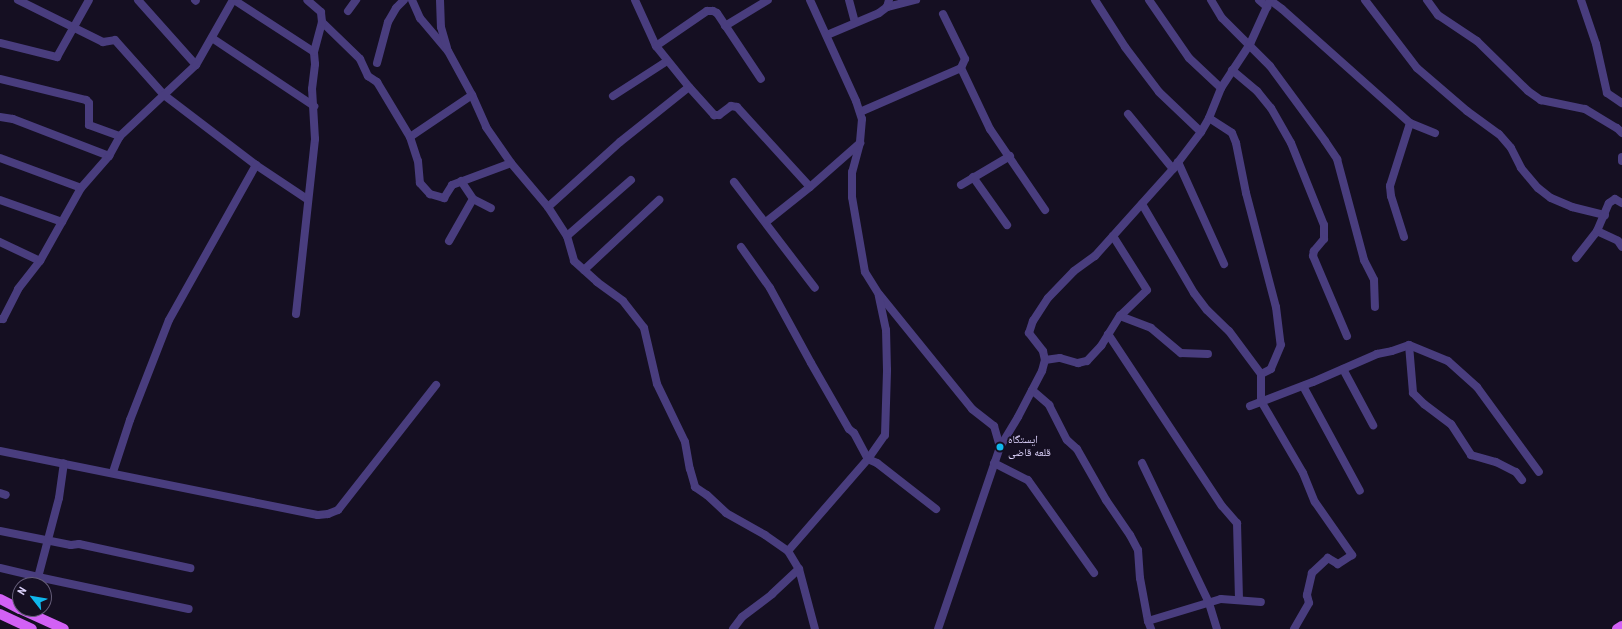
<!DOCTYPE html>
<meta charset="utf-8">
<style>
body{margin:0}
#map{position:relative;width:1622px;height:629px;overflow:hidden;background:#150f22;font-family:"Roboto Condensed","Noto Naskh Arabic",sans-serif}
div>[style]{position:absolute}
.minor>*{height:8px;margin:-4px;padding:0 4px;transform-origin:4px;border-radius:4px;background:#493d7e}
.major>*{height:10px;margin:-5px;padding:0 5px;transform-origin:5px;border-radius:5px;background:#d261f5}
.dots>*{width:11px;height:11px;translate:-50% -50%;box-sizing:border-box;border:2px solid #150f22;border-radius:50%}
span{translate:-50% -50%;white-space:nowrap;text-align:center;line-height:1.15;-webkit-text-stroke:4px #150f22;paint-order:stroke}
.poi-label{font-size:11px;color:#ddd3fc}
.left{translate:0 -50%;text-align:left}
.north{position:absolute;left:12px;top:577px;width:40px;height:40px;box-sizing:border-box;background:#150f22;border:1px solid #655d79;border-radius:50%;rotate:301deg;font-size:11px;font-weight:700;line-height:16px;text-align:center;color:#ddd3fc}
.north::after{content:'';display:block;margin:auto;width:14px;height:18px;background:#0fb7ec;clip-path:polygon(50% 0,100% 100%,50% 72%,0 100%)}
</style>
<div id="map">
<div class="minor">
<i style="left:18px;top:0;width:95px;rotate:26.3deg"></i>
<i style="left:103px;top:42px;width:12px;rotate:-9deg"></i>
<i style="left:115px;top:40px;width:74px;rotate:48.3deg"></i>
<i style="left:164px;top:95px;width:116px;rotate:37.3deg"></i>
<i style="left:256px;top:165px;width:61px;rotate:33.7deg"></i>
<i style="left:138px;top:0;width:87px;rotate:48.3deg"></i>
<i style="left:195px;top:0;width:1px;rotate:45deg"></i>
<i style="left:234px;top:0;width:95px;rotate:33deg"></i>
<i style="left:412px;top:0;width:20px;rotate:66deg"></i>
<i style="left:420px;top:18px;width:43px;rotate:49.7deg"></i>
<i style="left:448px;top:51px;width:50px;rotate:61.4deg"></i>
<i style="left:472px;top:95px;width:35px;rotate:66deg"></i>
<i style="left:486px;top:127px;width:44px;rotate:55.2deg"></i>
<i style="left:511px;top:163px;width:57px;rotate:49.9deg"></i>
<i style="left:548px;top:207px;width:35px;rotate:57deg"></i>
<i style="left:567px;top:236px;width:26px;rotate:74deg"></i>
<i style="left:574px;top:261px;width:31px;rotate:42deg"></i>
<i style="left:597px;top:282px;width:32px;rotate:36deg"></i>
<i style="left:623px;top:301px;width:34px;rotate:52deg"></i>
<i style="left:644px;top:328px;width:57px;rotate:76.9deg"></i>
<i style="left:657px;top:384px;width:64px;rotate:64.2deg"></i>
<i style="left:685px;top:442px;width:27px;rotate:80deg"></i>
<i style="left:690px;top:469px;width:19px;rotate:74deg"></i>
<i style="left:695px;top:487px;width:14px;rotate:34deg"></i>
<i style="left:707px;top:495px;width:26px;rotate:43deg"></i>
<i style="left:726px;top:513px;width:45px;rotate:29.4deg"></i>
<i style="left:765px;top:535px;width:28px;rotate:35deg"></i>
<i style="left:788px;top:551px;width:21px;rotate:59deg"></i>
<i style="left:799px;top:569px;width:62px;rotate:75.1deg"></i>
<i style="left:440px;top:0;width:27px;rotate:88deg"></i>
<i style="left:441px;top:27px;width:22px;rotate:74deg"></i>
<i style="left:635px;top:0;width:51px;rotate:65.5deg"></i>
<i style="left:656px;top:46px;width:53px;rotate:51.2deg"></i>
<i style="left:689px;top:87px;width:38px;rotate:48deg"></i>
<i style="left:714px;top:115px;width:5px"></i>
<i style="left:719px;top:115px;width:15px;rotate:-37deg"></i>
<i style="left:731px;top:106px;width:6px;rotate:9deg"></i>
<i style="left:737px;top:107px;width:108px;rotate:47.6deg"></i>
<i style="left:810px;top:0;width:111px;rotate:65.5deg"></i>
<i style="left:856px;top:101px;width:19px;rotate:72deg"></i>
<i style="left:862px;top:119px;width:24px;rotate:95deg"></i>
<i style="left:860px;top:143px;width:30px;rotate:105deg"></i>
<i style="left:852px;top:172px;width:25px;rotate:90deg"></i>
<i style="left:852px;top:197px;width:76px;rotate:80.2deg"></i>
<i style="left:865px;top:272px;width:26px;rotate:58deg"></i>
<i style="left:879px;top:294px;width:148px;rotate:51deg"></i>
<i style="left:972px;top:409px;width:28px;rotate:38deg"></i>
<i style="left:994px;top:426px;width:22px;rotate:74deg"></i>
<i style="left:1000px;top:447px;width:192px;rotate:108.8deg"></i>
<i style="left:849px;top:0;width:23px;rotate:75deg"></i>
<i style="left:1095px;top:0;width:56px;rotate:57.4deg"></i>
<i style="left:1125px;top:47px;width:56px;rotate:52.9deg"></i>
<i style="left:1159px;top:92px;width:58px;rotate:43.6deg"></i>
<i style="left:1149px;top:0;width:70px;rotate:55.4deg"></i>
<i style="left:1189px;top:58px;width:44px;rotate:43.2deg"></i>
<i style="left:1211px;top:0;width:21px;rotate:59deg"></i>
<i style="left:1222px;top:18px;width:68px;rotate:45deg"></i>
<i style="left:1270px;top:66px;width:93px;rotate:53.7deg"></i>
<i style="left:1325px;top:141px;width:22px;rotate:56deg"></i>
<i style="left:1337px;top:159px;width:105px;rotate:75deg"></i>
<i style="left:1364px;top:260px;width:22px;rotate:63deg"></i>
<i style="left:1374px;top:280px;width:27px;rotate:88deg"></i>
<i style="left:1259px;top:0;width:11px;rotate:41deg"></i>
<i style="left:1270px;top:0;width:15px;rotate:37deg"></i>
<i style="left:1282px;top:9px;width:171px;rotate:41.7deg"></i>
<i style="left:1410px;top:123px;width:27px;rotate:22deg"></i>
<i style="left:1365px;top:0;width:86px;rotate:52.6deg"></i>
<i style="left:1417px;top:68px;width:66px;rotate:40.7deg"></i>
<i style="left:1467px;top:111px;width:39px;rotate:36deg"></i>
<i style="left:1499px;top:134px;width:18px;rotate:49deg"></i>
<i style="left:1511px;top:148px;width:22px;rotate:63deg"></i>
<i style="left:1521px;top:168px;width:26px;rotate:50deg"></i>
<i style="left:1538px;top:188px;width:16px;rotate:38deg"></i>
<i style="left:1551px;top:198px;width:23px;rotate:23deg"></i>
<i style="left:1572px;top:207px;width:34px;rotate:14deg"></i>
<i style="left:1427px;top:0;width:19px;rotate:54deg"></i>
<i style="left:1438px;top:15px;width:47px;rotate:33.7deg"></i>
<i style="left:1477px;top:41px;width:71px;rotate:44.4deg"></i>
<i style="left:1528px;top:91px;width:16px;rotate:35deg"></i>
<i style="left:1541px;top:100px;width:45px;rotate:11.6deg"></i>
<i style="left:1585px;top:109px;width:37px;rotate:31deg"></i>
<i style="left:1617px;top:128px;width:7px;rotate:45deg"></i>
<i style="left:1581px;top:0;width:46px;rotate:71.2deg"></i>
<i style="left:1596px;top:44px;width:50px;rotate:77.3deg"></i>
<i style="left:1607px;top:93px;width:18px;rotate:34deg"></i>
<i style="left:887px;top:7px;width:30px;rotate:-14deg"></i>
<i style="left:348px;top:11px;width:14px;rotate:-54deg"></i>
<i style="left:322px;top:22px;width:53px;rotate:44.2deg"></i>
<i style="left:360px;top:59px;width:19px;rotate:65deg"></i>
<i style="left:368px;top:76px;width:11px;rotate:34deg"></i>
<i style="left:377px;top:82px;width:64px;rotate:59deg"></i>
<i style="left:410px;top:137px;width:25px;rotate:72deg"></i>
<i style="left:418px;top:161px;width:22px;rotate:85deg"></i>
<i style="left:420px;top:183px;width:15px;rotate:48deg"></i>
<i style="left:430px;top:194px;width:15px;rotate:16deg"></i>
<i style="left:444px;top:198px;width:15px;rotate:-58deg"></i>
<i style="left:452px;top:185px;width:63px;rotate:-20.4deg"></i>
<i style="left:725px;top:26px;width:50px;rotate:-31.2deg"></i>
<i style="left:827px;top:35px;width:56px;rotate:-22.9deg"></i>
<i style="left:879px;top:13px;width:10px;rotate:-37deg"></i>
<i style="left:887px;top:7px;width:7px;rotate:-74deg"></i>
<i style="left:212px;top:38px;width:123px;rotate:33.7deg"></i>
<i style="left:0;top:43px;width:59px;rotate:13.8deg"></i>
<i style="left:57px;top:57px;width:65px;rotate:-60.7deg"></i>
<i style="left:656px;top:46px;width:62px;rotate:-34.5deg"></i>
<i style="left:707px;top:11px;width:6px"></i>
<i style="left:713px;top:11px;width:4px;rotate:27deg"></i>
<i style="left:717px;top:13px;width:79px;rotate:56.3deg"></i>
<i style="left:377px;top:63px;width:42px;rotate:-75deg"></i>
<i style="left:388px;top:22px;width:16px;rotate:-60deg"></i>
<i style="left:396px;top:8px;width:11px;rotate:-45deg"></i>
<i style="left:961px;top:68px;width:68px;rotate:64.6deg"></i>
<i style="left:990px;top:129px;width:98px;rotate:55.8deg"></i>
<i style="left:1232px;top:70px;width:33px;rotate:40deg"></i>
<i style="left:1257px;top:91px;width:22px;rotate:51deg"></i>
<i style="left:1271px;top:108px;width:40px;rotate:60.3deg"></i>
<i style="left:1291px;top:143px;width:88px;rotate:68.1deg"></i>
<i style="left:1324px;top:225px;width:14px;rotate:90deg"></i>
<i style="left:1324px;top:239px;width:16px;rotate:130deg"></i>
<i style="left:1314px;top:251px;width:5px;rotate:101deg"></i>
<i style="left:1313px;top:256px;width:87px;rotate:67deg"></i>
<i style="left:0;top:79px;width:89px;rotate:13.7deg"></i>
<i style="left:86px;top:100px;width:4px;rotate:45deg"></i>
<i style="left:89px;top:103px;width:22px;rotate:90deg"></i>
<i style="left:89px;top:125px;width:33px;rotate:20deg"></i>
<i style="left:613px;top:96px;width:64px;rotate:-32.9deg"></i>
<i style="left:860px;top:112px;width:110px;rotate:-23.5deg"></i>
<i style="left:961px;top:68px;width:10px;rotate:-66deg"></i>
<i style="left:965px;top:59px;width:50px;rotate:-116.1deg"></i>
<i style="left:1128px;top:114px;width:71px;rotate:50.7deg"></i>
<i style="left:0;top:117px;width:13px;rotate:9deg"></i>
<i style="left:13px;top:119px;width:103px;rotate:21.1deg"></i>
<i style="left:1209px;top:118px;width:27px;rotate:33deg"></i>
<i style="left:1232px;top:133px;width:11px;rotate:68deg"></i>
<i style="left:1236px;top:143px;width:51px;rotate:78.7deg"></i>
<i style="left:1246px;top:193px;width:118px;rotate:75.3deg"></i>
<i style="left:1276px;top:307px;width:38px;rotate:83deg"></i>
<i style="left:1281px;top:345px;width:26px;rotate:113deg"></i>
<i style="left:1271px;top:369px;width:11px;rotate:153deg"></i>
<i style="left:410px;top:137px;width:75px;rotate:-34.1deg"></i>
<i style="left:1622px;top:157px;width:4px;rotate:90deg"></i>
<i style="left:0;top:158px;width:86px;rotate:20.3deg"></i>
<i style="left:1178px;top:162px;width:112px;rotate:65.7deg"></i>
<i style="left:973px;top:177px;width:59px;rotate:54.7deg"></i>
<i style="left:461px;top:181px;width:22px;rotate:56deg"></i>
<i style="left:473px;top:199px;width:20px;rotate:27deg"></i>
<i style="left:734px;top:182px;width:133px;rotate:52.6deg"></i>
<i style="left:961px;top:185px;width:57px;rotate:-30.6deg"></i>
<i style="left:0;top:200px;width:66px;rotate:19.5deg"></i>
<i style="left:1142px;top:204px;width:103px;rotate:59.7deg"></i>
<i style="left:1194px;top:293px;width:21px;rotate:53deg"></i>
<i style="left:1207px;top:310px;width:30px;rotate:44deg"></i>
<i style="left:1229px;top:331px;width:54px;rotate:53.3deg"></i>
<i style="left:1261px;top:374px;width:27px;rotate:90deg"></i>
<i style="left:1261px;top:401px;width:83px;rotate:59.7deg"></i>
<i style="left:1303px;top:473px;width:31px;rotate:68deg"></i>
<i style="left:1315px;top:502px;width:65px;rotate:55.1deg"></i>
<i style="left:1352px;top:555px;width:17px;rotate:147deg"></i>
<i style="left:1338px;top:564px;width:12px;rotate:-149deg"></i>
<i style="left:1328px;top:558px;width:22px;rotate:137deg"></i>
<i style="left:1312px;top:573px;width:23px;rotate:103deg"></i>
<i style="left:1307px;top:595px;width:8px;rotate:76deg"></i>
<i style="left:1309px;top:603px;width:30px;rotate:120deg"></i>
<i style="left:548px;top:207px;width:97px;rotate:-42.1deg"></i>
<i style="left:620px;top:142px;width:88px;rotate:-38.6deg"></i>
<i style="left:766px;top:222px;width:56px;rotate:-38.5deg"></i>
<i style="left:810px;top:187px;width:67px;rotate:-41.3deg"></i>
<i style="left:1597px;top:231px;width:23px;rotate:25deg"></i>
<i style="left:1618px;top:241px;width:7px;rotate:56deg"></i>
<i style="left:567px;top:236px;width:85px;rotate:-41.2deg"></i>
<i style="left:1404px;top:237px;width:43px;rotate:-107.6deg"></i>
<i style="left:1391px;top:196px;width:10px;rotate:-96deg"></i>
<i style="left:1390px;top:186px;width:66px;rotate:-72.4deg"></i>
<i style="left:449px;top:241px;width:48px;rotate:-60.3deg"></i>
<i style="left:0;top:242px;width:44px;rotate:25.4deg"></i>
<i style="left:741px;top:247px;width:50px;rotate:54.7deg"></i>
<i style="left:770px;top:288px;width:85px;rotate:61.3deg"></i>
<i style="left:811px;top:363px;width:76px;rotate:60.1deg"></i>
<i style="left:849px;top:429px;width:6px;rotate:39deg"></i>
<i style="left:854px;top:433px;width:30px;rotate:62deg"></i>
<i style="left:868px;top:459px;width:10px;rotate:24deg"></i>
<i style="left:877px;top:463px;width:75px;rotate:37.9deg"></i>
<i style="left:1576px;top:258px;width:34px;rotate:-52deg"></i>
<i style="left:1597px;top:231px;width:30px;rotate:-67deg"></i>
<i style="left:1609px;top:203px;width:7px;rotate:-34deg"></i>
<i style="left:1615px;top:199px;width:8px;rotate:30deg"></i>
<i style="left:584px;top:270px;width:103px;rotate:-43deg"></i>
<i style="left:296px;top:314px;width:176px;rotate:-83.8deg"></i>
<i style="left:315px;top:139px;width:50px;rotate:-93.4deg"></i>
<i style="left:312px;top:89px;width:25px;rotate:-83deg"></i>
<i style="left:315px;top:64px;width:12px;rotate:-95deg"></i>
<i style="left:314px;top:52px;width:31px;rotate:-75deg"></i>
<i style="left:322px;top:22px;width:10px;rotate:-96deg"></i>
<i style="left:321px;top:12px;width:18px;rotate:-139deg"></i>
<i style="left:1120px;top:316px;width:33px;rotate:21deg"></i>
<i style="left:1151px;top:328px;width:39px;rotate:40deg"></i>
<i style="left:1181px;top:353px;width:27px;rotate:2deg"></i>
<i style="left:0;top:319px;width:3px"></i>
<i style="left:3px;top:319px;width:34px;rotate:-63deg"></i>
<i style="left:18px;top:289px;width:36px;rotate:-52deg"></i>
<i style="left:40px;top:261px;width:84px;rotate:-60.7deg"></i>
<i style="left:81px;top:188px;width:43px;rotate:-48.8deg"></i>
<i style="left:109px;top:156px;width:23px;rotate:-61deg"></i>
<i style="left:120px;top:136px;width:104px;rotate:-43.1deg"></i>
<i style="left:196px;top:65px;width:75px;rotate:-60.4deg"></i>
<i style="left:1108px;top:334px;width:206px;rotate:56.5deg"></i>
<i style="left:1222px;top:506px;width:23px;rotate:49deg"></i>
<i style="left:1237px;top:523px;width:76px;rotate:88.5deg"></i>
<i style="left:1409px;top:345px;width:48px;rotate:85.2deg"></i>
<i style="left:1413px;top:393px;width:16px;rotate:45deg"></i>
<i style="left:1424px;top:404px;width:34px;rotate:37deg"></i>
<i style="left:1451px;top:424px;width:37px;rotate:57deg"></i>
<i style="left:1471px;top:455px;width:26px;rotate:16deg"></i>
<i style="left:1496px;top:462px;width:22px;rotate:27deg"></i>
<i style="left:1516px;top:472px;width:10px;rotate:53deg"></i>
<i style="left:1045px;top:360px;width:15px;rotate:-8deg"></i>
<i style="left:1060px;top:358px;width:19px;rotate:16deg"></i>
<i style="left:1078px;top:363px;width:9px;rotate:-13deg"></i>
<i style="left:1087px;top:361px;width:21px;rotate:-47deg"></i>
<i style="left:1101px;top:346px;width:36px;rotate:-58deg"></i>
<i style="left:1120px;top:316px;width:37px;rotate:-44deg"></i>
<i style="left:1147px;top:290px;width:64px;rotate:-122.2deg"></i>
<i style="left:1343px;top:369px;width:64px;rotate:61.8deg"></i>
<i style="left:1303px;top:386px;width:119px;rotate:61.5deg"></i>
<i style="left:1032px;top:390px;width:23px;rotate:41deg"></i>
<i style="left:1049px;top:405px;width:39px;rotate:63deg"></i>
<i style="left:1067px;top:440px;width:13px;rotate:42deg"></i>
<i style="left:1077px;top:449px;width:59px;rotate:60.4deg"></i>
<i style="left:1106px;top:500px;width:42px;rotate:55.6deg"></i>
<i style="left:1130px;top:535px;width:17px;rotate:62deg"></i>
<i style="left:1138px;top:550px;width:28px;rotate:86deg"></i>
<i style="left:1140px;top:578px;width:44px;rotate:79.5deg"></i>
<i style="left:1148px;top:621px;width:9px;rotate:69deg"></i>
<i style="left:1250px;top:406px;width:67px;rotate:-20.9deg"></i>
<i style="left:1313px;top:382px;width:70px;rotate:-23.6deg"></i>
<i style="left:1377px;top:354px;width:15px;rotate:-11deg"></i>
<i style="left:1392px;top:351px;width:18px;rotate:-19deg"></i>
<i style="left:1409px;top:345px;width:42px;rotate:22.3deg"></i>
<i style="left:1448px;top:361px;width:39px;rotate:42deg"></i>
<i style="left:1477px;top:387px;width:105px;rotate:53.9deg"></i>
<i style="left:1000px;top:447px;width:35px;rotate:-59deg"></i>
<i style="left:1018px;top:417px;width:52px;rotate:-62.4deg"></i>
<i style="left:1042px;top:371px;width:11px;rotate:-75deg"></i>
<i style="left:1045px;top:360px;width:9px;rotate:-103deg"></i>
<i style="left:1043px;top:351px;width:23px;rotate:-128deg"></i>
<i style="left:1029px;top:333px;width:13px;rotate:-72deg"></i>
<i style="left:1033px;top:321px;width:27px;rotate:-57deg"></i>
<i style="left:1048px;top:298px;width:37px;rotate:-46deg"></i>
<i style="left:1074px;top:271px;width:26px;rotate:-36deg"></i>
<i style="left:1095px;top:256px;width:117px;rotate:-48.1deg"></i>
<i style="left:1173px;top:169px;width:46px;rotate:-52.9deg"></i>
<i style="left:1201px;top:132px;width:16px;rotate:-60deg"></i>
<i style="left:1209px;top:118px;width:32px;rotate:-68deg"></i>
<i style="left:1221px;top:88px;width:53px;rotate:-56.6deg"></i>
<i style="left:1250px;top:44px;width:48px;rotate:-65.6deg"></i>
<i style="left:0;top:451px;width:324px;rotate:11.4deg"></i>
<i style="left:318px;top:515px;width:10px;rotate:-6deg"></i>
<i style="left:328px;top:514px;width:11px;rotate:-22deg"></i>
<i style="left:338px;top:510px;width:159px;rotate:-51.9deg"></i>
<i style="left:994px;top:463px;width:38px;rotate:27deg"></i>
<i style="left:1028px;top:480px;width:114px;rotate:54.6deg"></i>
<i style="left:1142px;top:463px;width:155px;rotate:64.4deg"></i>
<i style="left:1209px;top:603px;width:27px;rotate:73deg"></i>
<i style="left:113px;top:472px;width:55px;rotate:-71.9deg"></i>
<i style="left:130px;top:420px;width:107px;rotate:-68.7deg"></i>
<i style="left:169px;top:320px;width:178px;rotate:-60.7deg"></i>
<i style="left:0;top:493px;width:6px;rotate:18deg"></i>
<i style="left:0;top:531px;width:72px;rotate:11.2deg"></i>
<i style="left:71px;top:545px;width:8px;rotate:-7deg"></i>
<i style="left:79px;top:544px;width:114px;rotate:12.2deg"></i>
<i style="left:788px;top:551px;width:122px;rotate:-49deg"></i>
<i style="left:868px;top:459px;width:29px;rotate:-55deg"></i>
<i style="left:885px;top:435px;width:65px;rotate:-88.2deg"></i>
<i style="left:887px;top:370px;width:40px;rotate:-91.4deg"></i>
<i style="left:886px;top:330px;width:35px;rotate:-102deg"></i>
<i style="left:0;top:568px;width:39px;rotate:13deg"></i>
<i style="left:38px;top:577px;width:154px;rotate:12deg"></i>
<i style="left:36px;top:585px;width:90px;rotate:-75.2deg"></i>
<i style="left:59px;top:498px;width:35px;rotate:-82deg"></i>
<i style="left:1148px;top:621px;width:76px;rotate:-16.8deg"></i>
<i style="left:1221px;top:599px;width:40px;rotate:4.3deg"></i>
<i style="left:733px;top:629px;width:15px;rotate:-53deg"></i>
<i style="left:742px;top:617px;width:38px;rotate:-37deg"></i>
<i style="left:772px;top:594px;width:37px;rotate:-43deg"></i>
</div>
<div class="major">
<i style="left:0;top:599px;width:22px;rotate:27deg"></i>
<i style="left:20px;top:609px;width:48px;rotate:24.4deg"></i>
<i style="left:0;top:614px;width:35px;rotate:25deg"></i>
<i style="left:1617px;top:629px;width:6px;rotate:-31deg"></i>
</div>
<div class="dots">
<i style="left:1000px;top:447px;background:#0fb7ec"></i>
</div>
<div class="poi-label">
<span class="left" style="left:1008px;top:447px">ایستگاه<br>قلعه قاضی</span>
</div>
<div class="north">N</div>
</div>
